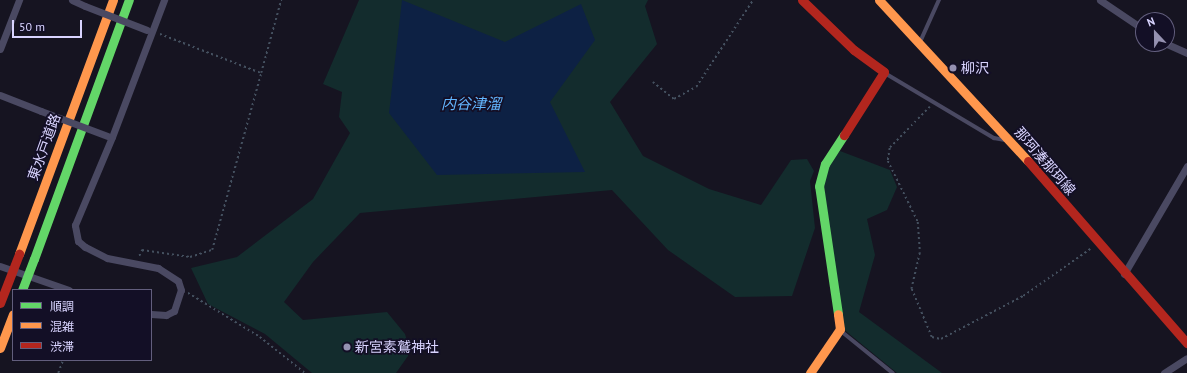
<!DOCTYPE html>
<meta charset="utf-8">
<style>
body{margin:0}
#map{position:relative;width:1187px;height:373px;overflow:hidden;background:#161421;font-family:"PT Sans","Noto Sans JP",sans-serif}
div>[style]{position:absolute}
.green>*{inset:0;background:#132c2d}
.water>*{inset:0;background:#0d2144}
.path>*{height:1.5px;margin-top:-0.75px;transform-origin:0;background:repeating-linear-gradient(90deg,#44505f 0 2px,transparent 0 5px)}
.lane>*{height:3.5px;margin:-1.75px;padding:0 1.75px;transform-origin:1.75px;border-radius:1.75px;background:#4a4962}
.street>*{height:7px;margin:-3.5px;padding:0 3.5px;transform-origin:3.5px;border-radius:3.5px;background:#4a4962}
.fast>*{height:9px;margin:-4.5px;padding:0 4.5px;transform-origin:4.5px;border-radius:4.5px;background:#63d668}
.slow>*{height:9px;margin:-4.5px;padding:0 4.5px;transform-origin:4.5px;border-radius:4.5px;background:#ff974d}
.jam>*{height:9px;margin:-4.5px;padding:0 4.5px;transform-origin:4.5px;border-radius:4.5px;background:#b3261e}
.street-bridge>*{height:7px;margin:-3.5px;padding:0 3.5px;transform-origin:3.5px;border-radius:3.5px;background:#4a4962}
.fast-bridge>*{height:9px;margin:-4.5px;padding:0 4.5px;transform-origin:4.5px;border-radius:4.5px;background:#63d668}
.jam-bridge>*{height:9px;margin:-4.5px;padding:0 4.5px;transform-origin:4.5px;border-radius:4.5px;background:#b3261e}
.dots>*{width:11px;height:11px;translate:-50% -50%;box-sizing:border-box;border:2px solid #130f26;border-radius:50%}
span{translate:-50% -50%;white-space:nowrap;text-align:center;line-height:1.15;-webkit-text-stroke:3.5px #130f26;paint-order:stroke}
.poi-label{font-size:14px;color:#d9d4ff}
.left{translate:0 -50%;text-align:left}
.street-label{font-size:14px;color:#d9d4ff}
.water-label{font-size:15px;color:#62b6ff;font-style:italic}
.legend{position:absolute;left:12px;top:289px;width:140px;height:72px;box-sizing:border-box;background:#130f26;border:1px solid #625e7d;margin:0;padding:5px 7px;list-style:none;font-size:12px;color:#d9d4ff}
.legend li{display:flex;align-items:center;gap:8px;height:20px}
.legend b{width:20px;border:1px solid #625e7d}
.north{position:absolute;left:1135px;top:12px;width:40px;height:40px;box-sizing:border-box;background:#130f26;border:1px solid #625e7d;border-radius:50%;rotate:338deg;font-size:11px;font-weight:700;line-height:16px;text-align:center;color:#d9d4ff}
.north::after{content:'';display:block;margin:auto;width:14px;height:18px;background:#9591b1;clip-path:polygon(50% 0,100% 100%,50% 72%,0 100%)}
.scale{position:absolute;left:12px;top:20px;width:70px;height:18px;box-sizing:border-box;border:2px solid #d9d4ff;border-top:0;padding-left:5px;font-size:12px;line-height:14px;white-space:nowrap;color:#d9d4ff;-webkit-text-stroke:3px #130f26;paint-order:stroke}
</style>
<div id="map">
<div class="green">
<i style="clip-path:polygon(359px 0,648px 0,645px 6px,657px 44px,610px 102px,643px 156px,709px 189px,761px 205px,791px 160px,807px 159px,814px 171px,810px 181px,815px 228px,792px 296px,735px 297px,668px 250px,612px 190px,360px 213px,313px 262px,284px 302px,303px 320px,387px 312px,405px 334px,408px 344px,408px 356px,396px 373px,312px 373px,265px 334px,208px 304px,191px 268px,237px 257px,313px 199px,350px 133px,339px 117px,342px 92px,323px 84px)"></i>
<i style="clip-path:polygon(840px 151px,890px 170px,897px 187px,887px 210px,867px 219px,875px 255px,859px 312px,942px 373px,897px 373px,842px 328px,824px 186px,829px 164px)"></i>
</div>
<div class="water">
<i style="clip-path:polygon(402px 0,505px 42px,581px 4px,595px 40px,550px 102px,585px 172px,437px 175px,389px 113px)"></i>
</div>
<div class="path">
<i style="left:160px;top:34px;width:108px;rotate:21.1deg"></i>
<i style="left:261px;top:73px;width:76px;rotate:-74.7deg"></i>
<i style="left:653px;top:82px;width:27px;rotate:39deg"></i>
<i style="left:674px;top:99px;width:25px;rotate:-29deg"></i>
<i style="left:696px;top:87px;width:104px;rotate:-56.8deg"></i>
<i style="left:930px;top:107px;width:57px;rotate:134.3deg"></i>
<i style="left:890px;top:148px;width:13px;rotate:99deg"></i>
<i style="left:888px;top:161px;width:68px;rotate:63.8deg"></i>
<i style="left:918px;top:222px;width:31px;rotate:86deg"></i>
<i style="left:920px;top:253px;width:37px;rotate:103deg"></i>
<i style="left:912px;top:289px;width:52px;rotate:67.4deg"></i>
<i style="left:932px;top:337px;width:9px;rotate:13deg"></i>
<i style="left:941px;top:339px;width:93px;rotate:-27.7deg"></i>
<i style="left:1023px;top:296px;width:82px;rotate:-35deg"></i>
<i style="left:139px;top:256px;width:7px;rotate:-63deg"></i>
<i style="left:142px;top:250px;width:49px;rotate:8.3deg"></i>
<i style="left:190px;top:257px;width:23px;rotate:-18deg"></i>
<i style="left:212px;top:250px;width:184px;rotate:-74.5deg"></i>
<i style="left:188px;top:293px;width:84px;rotate:31.4deg"></i>
<i style="left:260px;top:337px;width:58px;rotate:38.7deg"></i>
<i style="left:58px;top:373px;width:14px;rotate:-69deg"></i>
</div>
<div class="lane">
<i style="left:921px;top:40px;width:44px;rotate:-65.8deg"></i>
<i style="left:885px;top:73px;width:127px;rotate:30.8deg"></i>
<i style="left:994px;top:138px;width:11px;rotate:10deg"></i>
<i style="left:840px;top:330px;width:68px;rotate:39.1deg"></i>
</div>
<div class="street">
<i style="left:72px;top:0;width:14px;rotate:25deg"></i>
<i style="left:1100px;top:0;width:52px;rotate:34deg"></i>
<i style="left:1167px;top:44px;width:22px;rotate:24deg"></i>
<i style="left:0;top:49px;width:53px;rotate:-68.8deg"></i>
<i style="left:0;top:95px;width:44px;rotate:21.3deg"></i>
<i style="left:0;top:266px;width:73px;rotate:19.2deg"></i>
<i style="left:1124px;top:274px;width:125px;rotate:-59.7deg"></i>
<i style="left:151px;top:314px;width:15px;rotate:4deg"></i>
<i style="left:166px;top:315px;width:9px;rotate:-27deg"></i>
<i style="left:174px;top:311px;width:22px;rotate:-72deg"></i>
<i style="left:181px;top:290px;width:9px;rotate:-108deg"></i>
<i style="left:178px;top:281px;width:24px;rotate:-147deg"></i>
<i style="left:158px;top:268px;width:52px;rotate:-168.9deg"></i>
<i style="left:107px;top:258px;width:25px;rotate:-153deg"></i>
<i style="left:85px;top:247px;width:9px;rotate:-139deg"></i>
<i style="left:78px;top:241px;width:16px;rotate:-101deg"></i>
<i style="left:75px;top:225px;width:95px;rotate:-67.2deg"></i>
<i style="left:112px;top:137px;width:147px;rotate:-69.2deg"></i>
<i style="left:1164px;top:373px;width:27px;rotate:-33deg"></i>
</div>
<div class="fast">
<i style="left:34px;top:259px;width:276px;rotate:-69.9deg"></i>
<i style="left:838px;top:314px;width:129px;rotate:-98.4deg"></i>
<i style="left:819px;top:186px;width:23px;rotate:-75deg"></i>
<i style="left:825px;top:164px;width:35px;rotate:-57deg"></i>
</div>
<div class="slow">
<i style="left:879px;top:0;width:219px;rotate:47.2deg"></i>
<i style="left:19px;top:254px;width:271px;rotate:-69.7deg"></i>
<i style="left:0;top:348px;width:36px;rotate:-69deg"></i>
<i style="left:810px;top:373px;width:53px;rotate:-55.7deg"></i>
<i style="left:840px;top:329px;width:15px;rotate:-98deg"></i>
</div>
<div class="jam">
<i style="left:802px;top:0;width:72px;rotate:43.9deg"></i>
<i style="left:854px;top:50px;width:37px;rotate:36deg"></i>
<i style="left:884px;top:72px;width:75px;rotate:122.4deg"></i>
<i style="left:1028px;top:161px;width:242px;rotate:48.9deg"></i>
</div>
<div class="street-bridge">
<i style="left:85px;top:6px;width:66px;rotate:21.2deg"></i>
<i style="left:41px;top:111px;width:71px;rotate:20.7deg"></i>
</div>
<div class="fast-bridge">
<i style="left:22px;top:290px;width:33px;rotate:-69deg"></i>
</div>
<div class="jam-bridge">
<i style="left:0;top:303px;width:53px;rotate:-68.8deg"></i>
</div>
<div class="dots">
<i style="left:953px;top:68px;background:#9591b1"></i>
<i style="left:347px;top:347px;background:#9591b1"></i>
</div>
<div class="poi-label">
<span class="left" style="left:961px;top:68px">柳沢</span>
<span class="left" style="left:355px;top:347px">新宮素鷲神社</span>
</div>
<div class="street-label">
<span style="left:44px;top:147px;rotate:-70deg">東水戸道路</span>
<span style="left:1045px;top:161px;rotate:49deg">那珂湊那珂線</span>
</div>
<div class="water-label">
<span style="left:471px;top:104px">内谷津溜</span>
</div>
<ul class="legend">
<li><b style="height:5px;background:#63d668"></b>順調</li>
<li><b style="height:5px;background:#ff974d"></b>混雑</li>
<li><b style="height:5px;background:#b3261e"></b>渋滞</li>
</ul>
<div class="north">N</div>
<div class="scale">50 m</div>
</div>
